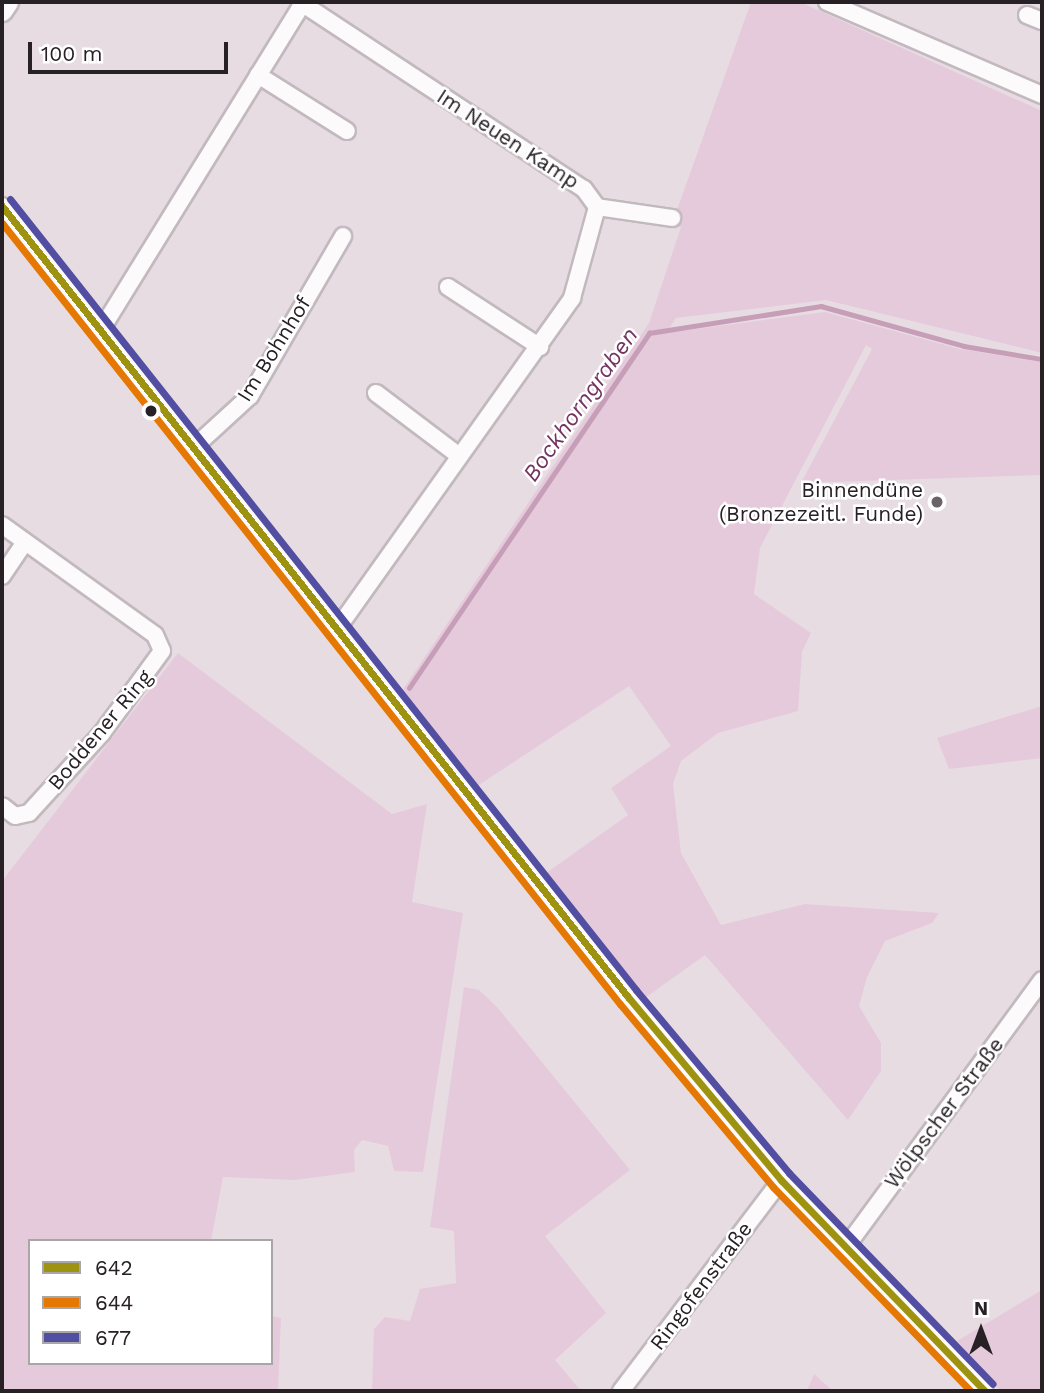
<!DOCTYPE html>
<meta charset="utf-8">
<style>
body{margin:0}
#map{position:relative;width:1044px;height:1393px;overflow:hidden;background:#e8dce3;font-family:"Work Sans",sans-serif}
div>[style]{position:absolute}
.green>*{inset:0;background:#e5cadb}
.stream>*{height:4.5px;margin:-2.25px;padding:0 2.25px;transform-origin:2.25px;border-radius:2.25px;background:#c69eb8}
.roads{filter:drop-shadow(2px 0 #c2b9be) drop-shadow(-2px 0 #c2b9be) drop-shadow(0 2px #c2b9be) drop-shadow(0 -2px #c2b9be)}
.minor>*{height:16px;margin:-8px;padding:0 8px;transform-origin:8px;border-radius:8px;background:#fcfafb}
.major>*{height:19px;margin:-9.5px;padding:0 9.5px;transform-origin:9.5px;border-radius:9.5px;background:#fcfafb}
.bus-1>*{height:7px;margin:-3.5px;padding:0 3.5px;transform-origin:3.5px;border-radius:3.5px;background:#9e9310}
.bus-2>*{height:7px;margin:-3.5px;padding:0 3.5px;transform-origin:3.5px;border-radius:3.5px;background:#e57802}
.bus-3>*{height:7px;margin:-3.5px;padding:0 3.5px;transform-origin:3.5px;border-radius:3.5px;background:#524ea2}
.dots>*{width:19px;height:19px;translate:-50% -50%;box-sizing:border-box;border:4px solid #fff;border-radius:50%}
span{translate:-50% -50%;white-space:nowrap;text-align:center;line-height:1.15;-webkit-text-stroke:5px #fff;paint-order:stroke}
.street-label{font-size:21px;color:#272024}
.poi-label{font-size:21px;color:#272024}
.right{translate:-100% -50%;text-align:right}
.water-label{font-size:23px;color:#733461;font-style:italic}
.frame{position:absolute;inset:0;border:4px solid #272024;pointer-events:none}
.legend{position:absolute;left:28px;top:1239px;width:245px;height:126px;box-sizing:border-box;background:#fff;border:2px solid #a9a6a7;margin:0;padding:9px 12px;list-style:none;font-size:21px;color:#272024}
.legend li{display:flex;align-items:center;gap:14px;height:35px}
.legend b{width:35px;border:2px solid #a9a6a7}
.north{position:absolute;left:946px;top:1295px;width:70px;height:70px;-webkit-text-stroke:5px #fff;paint-order:stroke;rotate:0deg;font-size:19px;font-weight:700;line-height:28px;text-align:center;color:#272024}
.north::after{content:'';display:block;margin:auto;width:24px;height:32px;background:#272024;clip-path:polygon(50% 0,100% 100%,50% 72%,0 100%)}
.scale{position:absolute;left:28px;top:42px;width:200px;height:32px;box-sizing:border-box;border:4px solid #272024;border-top:0;padding-left:9px;font-size:21px;line-height:24px;white-space:nowrap;color:#272024;-webkit-text-stroke:5px #fff;paint-order:stroke}
</style>
<div id="map">
<div class="green">
<i style="clip-path:polygon(751px 2px,800px 2px,1042px 111px,1042px 353px,826px 300px,676px 318px,666px 333px,825px 312px,960px 349px,1042px 362px,1042px 475px,801px 483px,872px 349px,866px 345px,760px 548px,754px 594px,811px 633px,802px 652px,798px 711px,718px 733px,681px 761px,673px 784px,681px 853px,721px 925px,805px 904px,939px 913px,932px 923px,885px 941px,867px 977px,859px 1006px,881px 1043px,881px 1071px,848px 1120px,705px 955px,645px 998px,546px 873px,628px 815px,611px 788px,671px 746px,629px 686px,476px 787px,400px 694px,649px 323px,681px 227px,672px 224px)"></i>
<i style="clip-path:polygon(178px 653px,392px 814px,427px 804px,412px 902px,463px 913px,423px 1172px,394px 1171px,388px 1146px,362px 1140px,354px 1150px,355px 1172px,295px 1180px,223px 1177px,211px 1241px,30px 1241px,30px 1363px,271px 1363px,271px 1316px,281px 1318px,278px 1391px,2px 1391px,2px 881px)"></i>
<i style="clip-path:polygon(1042px 706px,1042px 758px,949px 769px,937px 738px)"></i>
<i style="clip-path:polygon(464px 987px,479px 990px,497px 1007px,630px 1170px,545px 1236px,606px 1313px,555px 1360px,581px 1391px,372px 1391px,374px 1329px,385px 1317px,410px 1321px,420px 1289px,456px 1283px,454px 1231px,430px 1227px)"></i>
<i style="clip-path:polygon(1042px 1290px,1042px 1391px,1000px 1391px,957px 1341px)"></i>
<i style="clip-path:polygon(814px 1374px,833px 1391px,807px 1391px)"></i>
</div>
<div class="stream">
<i style="left:409px;top:688px;width:429px;rotate:-55.9deg"></i>
<i style="left:649px;top:333px;width:174px;rotate:-8.9deg"></i>
<i style="left:821px;top:306px;width:148px;rotate:15.6deg"></i>
<i style="left:964px;top:346px;width:79px;rotate:9.5deg"></i>
</div>
<div class="roads">
<div class="minor">
<i style="left:300px;top:2px;width:340px;rotate:33.4deg"></i>
<i style="left:584px;top:189px;width:22px;rotate:54deg"></i>
<i style="left:597px;top:207px;width:76px;rotate:8.3deg"></i>
<i style="left:827px;top:2px;width:234px;rotate:23.4deg"></i>
<i style="left:1027px;top:15px;width:16px;rotate:22deg"></i>
<i style="left:258px;top:75px;width:105px;rotate:32.2deg"></i>
<i style="left:2px;top:206px;width:1009px;rotate:51.64deg"></i>
<i style="left:628px;top:997px;width:239px;rotate:50.1deg"></i>
<i style="left:781px;top:1180px;width:293px;rotate:46deg"></i>
<i style="left:448px;top:287px;width:110px;rotate:33.1deg"></i>
<i style="left:101px;top:330px;width:381px;rotate:-58.3deg"></i>
<i style="left:376px;top:393px;width:103px;rotate:37.1deg"></i>
<i style="left:191px;top:450px;width:80px;rotate:-42.5deg"></i>
<i style="left:250px;top:396px;width:185px;rotate:-59.8deg"></i>
<i style="left:2px;top:525px;width:188px;rotate:35.7deg"></i>
<i style="left:155px;top:635px;width:17px;rotate:66deg"></i>
<i style="left:162px;top:651px;width:102px;rotate:126.2deg"></i>
<i style="left:102px;top:733px;width:108px;rotate:132.4deg"></i>
<i style="left:29px;top:813px;width:14px;rotate:168deg"></i>
<i style="left:15px;top:816px;width:16px;rotate:-142deg"></i>
<i style="left:2px;top:576px;width:41px;rotate:-55.9deg"></i>
<i style="left:337px;top:629px;width:406px;rotate:-54.6deg"></i>
<i style="left:572px;top:298px;width:94px;rotate:-74.6deg"></i>
<i style="left:846px;top:1247px;width:331px;rotate:-53.7deg"></i>
<i style="left:621px;top:1391px;width:265px;rotate:-52.8deg"></i>
</div>
<div class="major">
<i style="left:2px;top:11px;width:11px;rotate:-56deg"></i>
</div>
</div>
<div class="bus-1">
<i style="left:2px;top:206px;width:1009px;rotate:51.64deg"></i>
<i style="left:628px;top:997px;width:239px;rotate:50.1deg"></i>
<i style="left:781px;top:1180px;width:293px;rotate:46deg"></i>
</div>
<div class="bus-2">
<i style="left:2px;top:223px;width:996px;rotate:51.65deg"></i>
<i style="left:620px;top:1004px;width:239px;rotate:50.1deg"></i>
<i style="left:773px;top:1187px;width:284px;rotate:45.9deg"></i>
</div>
<div class="bus-3">
<i style="left:10px;top:199px;width:1009px;rotate:51.64deg"></i>
<i style="left:636px;top:990px;width:239px;rotate:50.1deg"></i>
<i style="left:789px;top:1173px;width:293px;rotate:46deg"></i>
</div>
<div class="dots">
<i style="left:151px;top:411px;background:#272024"></i>
<i style="left:937px;top:502px;background:#6b6267"></i>
</div>
<div class="street-label">
<span style="left:508px;top:139px;rotate:33deg">Im Neuen Kamp</span>
<span style="left:274px;top:349px;rotate:-58deg">Im Bohnhof</span>
<span style="left:100px;top:730px;rotate:-50deg">Boddener Ring</span>
<span style="left:944px;top:1113px;rotate:-53deg">Wölpscher Straße</span>
<span style="left:701px;top:1286px;rotate:-53deg">Ringofenstraße</span>
</div>
<div class="poi-label">
<span class="right" style="left:923px;top:502px">Binnendüne<br>(Bronzezeitl. Funde)</span>
</div>
<div class="water-label">
<span style="left:581px;top:405px;rotate:-55deg">Bockhorngraben</span>
</div>
<div class="frame"></div>
<ul class="legend">
<li><b style="height:9px;background:#9e9310"></b>642</li>
<li><b style="height:9px;background:#e57802"></b>644</li>
<li><b style="height:9px;background:#524ea2"></b>677</li>
</ul>
<div class="north">N</div>
<div class="scale">100 m</div>
</div>
